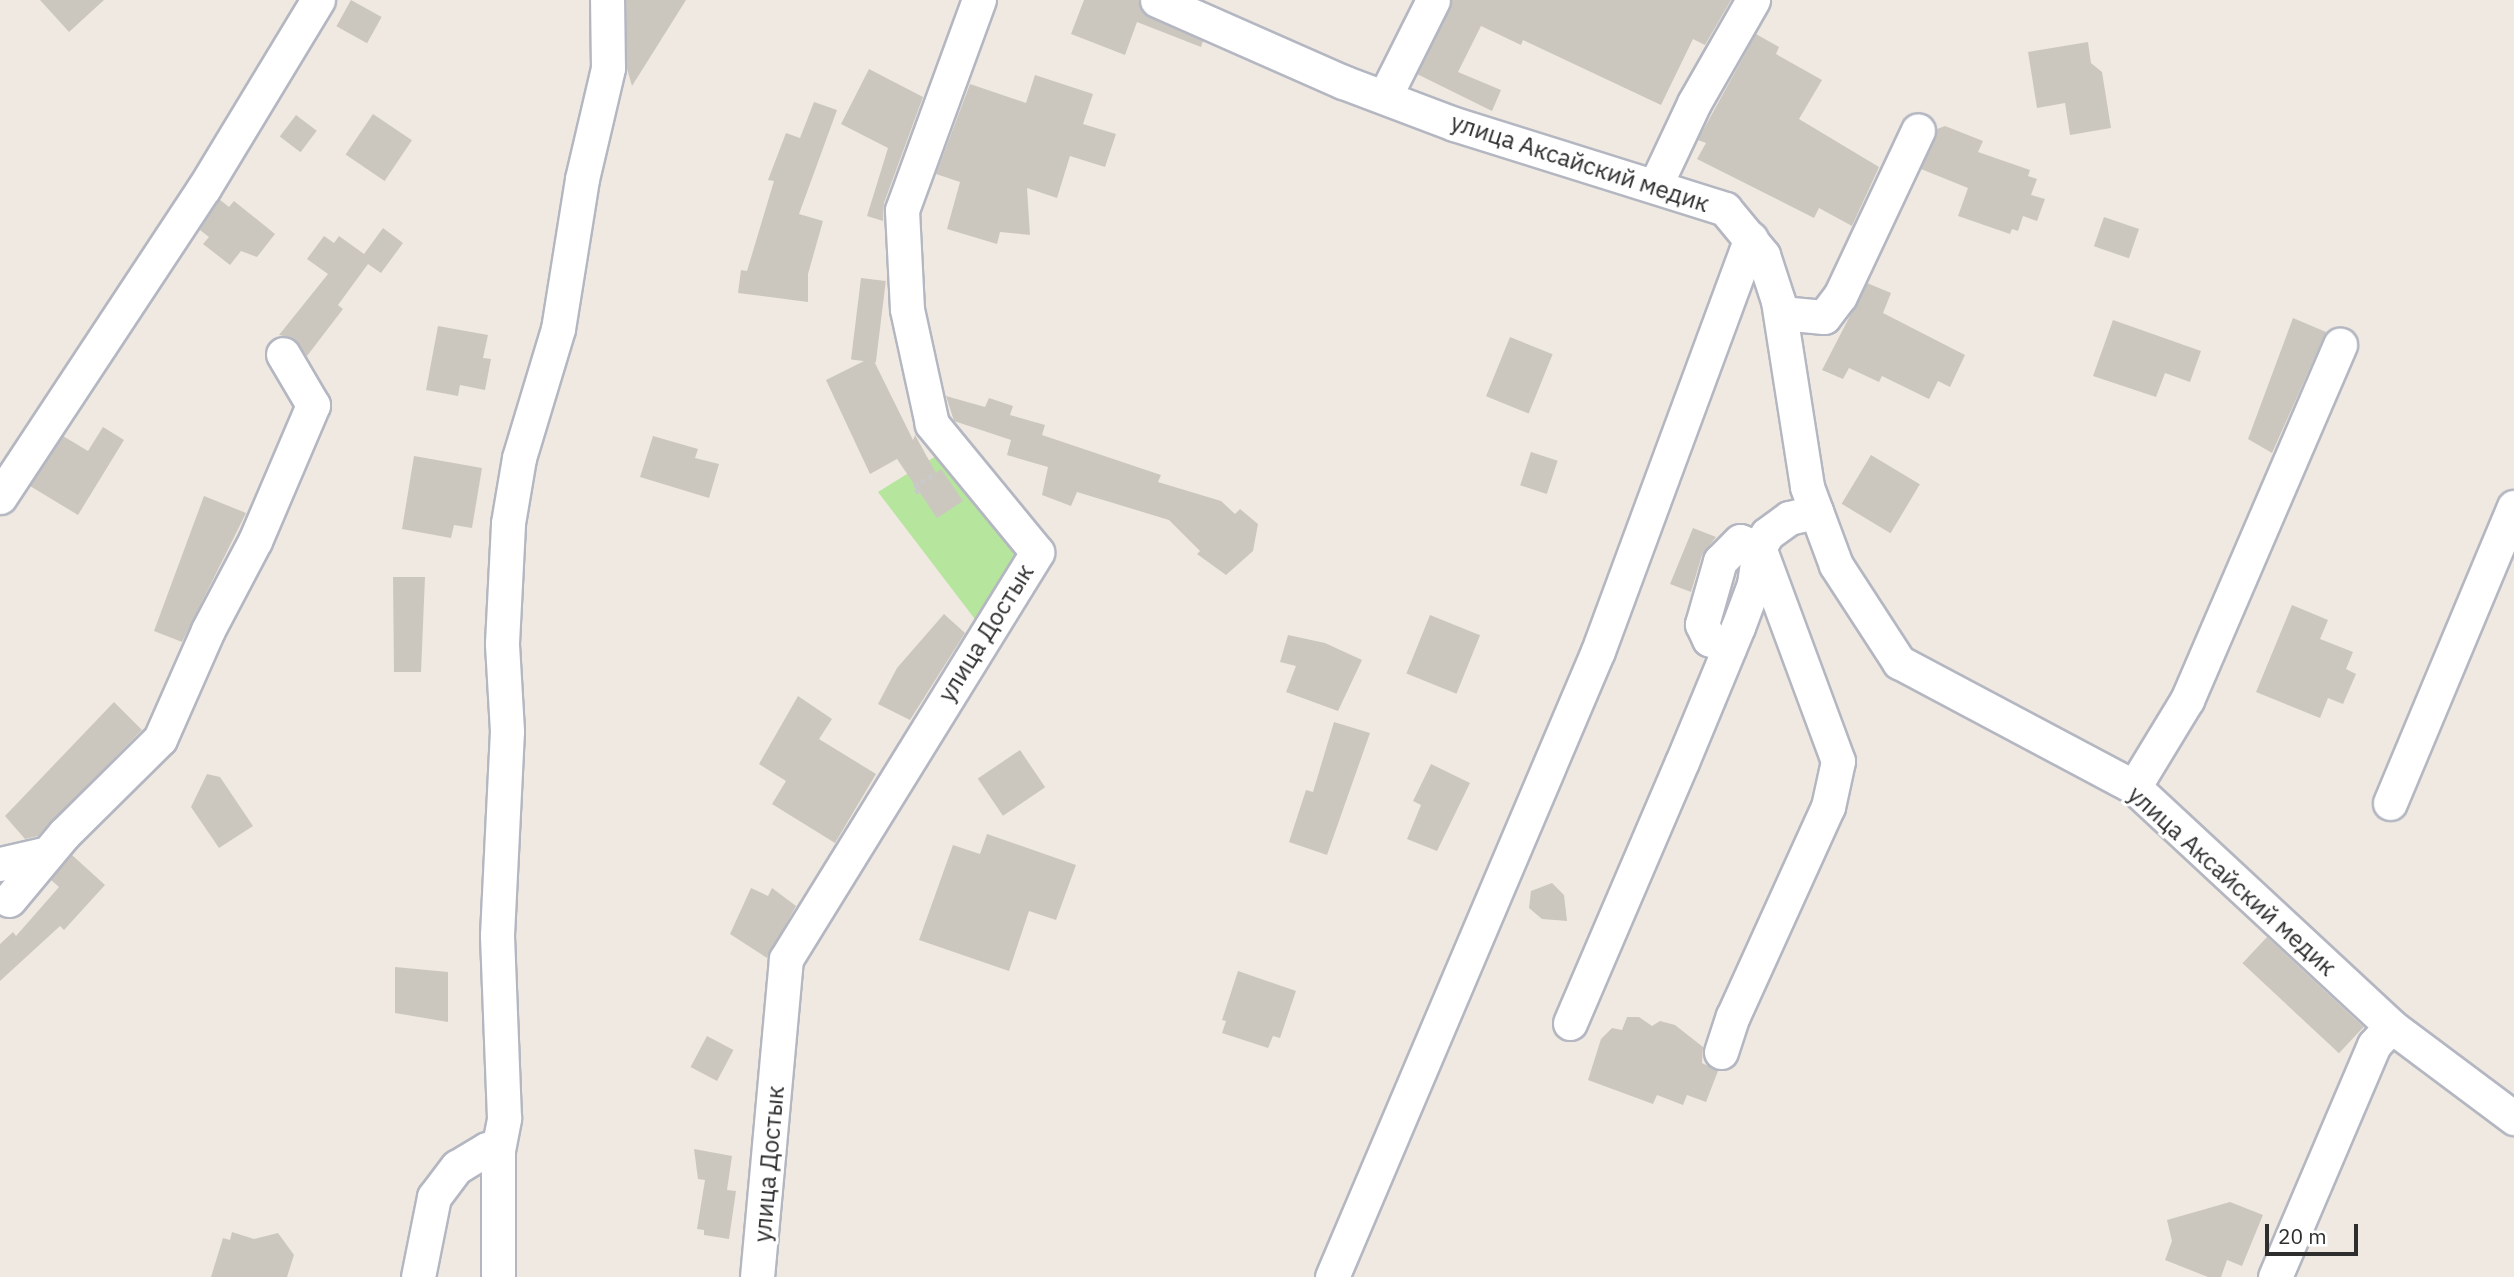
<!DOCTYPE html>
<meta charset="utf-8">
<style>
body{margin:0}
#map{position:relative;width:2514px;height:1277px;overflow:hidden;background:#efe9e1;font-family:"IBM Plex Sans",sans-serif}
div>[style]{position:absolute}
.green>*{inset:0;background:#b6e59e}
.building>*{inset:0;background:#cbc7bf;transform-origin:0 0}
.path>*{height:4.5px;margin-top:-2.25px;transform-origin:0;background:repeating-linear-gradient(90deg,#c9c9c9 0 5px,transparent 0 8.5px)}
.roads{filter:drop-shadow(2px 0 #b4b7c1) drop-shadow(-2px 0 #b4b7c1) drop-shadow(0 2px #b4b7c1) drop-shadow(0 -2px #b4b7c1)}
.minor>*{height:33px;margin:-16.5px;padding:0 16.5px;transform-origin:16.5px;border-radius:16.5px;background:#fff}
span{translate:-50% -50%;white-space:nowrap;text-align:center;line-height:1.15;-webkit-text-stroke:6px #fff;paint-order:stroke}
.street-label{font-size:24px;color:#2e2e2e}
.scale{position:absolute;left:2265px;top:1224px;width:93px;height:32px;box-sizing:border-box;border:4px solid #2e2e2e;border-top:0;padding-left:9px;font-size:21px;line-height:24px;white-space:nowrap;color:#2e2e2e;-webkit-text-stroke:5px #fff;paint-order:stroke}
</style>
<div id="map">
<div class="green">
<i style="clip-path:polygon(949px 448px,1035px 553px,984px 631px,878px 492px)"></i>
</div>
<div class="building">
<i style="clip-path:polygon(40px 0,104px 0,69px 32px)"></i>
<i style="left:351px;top:0;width:35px;height:30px;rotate:29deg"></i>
<i style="clip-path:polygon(626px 0,686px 0,632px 86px,627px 69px)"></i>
<i style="clip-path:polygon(1084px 0,1138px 0,1149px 17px,1203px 41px,1201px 47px,1137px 22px,1125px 55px,1071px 34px)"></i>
<i style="clip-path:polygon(1452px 0,1731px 0,1705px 45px,1693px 39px,1661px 105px,1523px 40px,1521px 45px,1481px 26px,1458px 72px,1501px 90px,1492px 111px,1417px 74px)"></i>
<i style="clip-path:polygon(1756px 34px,1779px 47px,1776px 54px,1822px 80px,1799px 119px,1879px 167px,1852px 226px,1819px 208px,1814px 218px,1697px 159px,1706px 143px,1698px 140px,1701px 134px)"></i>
<i style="clip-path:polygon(2088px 42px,2091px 63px,2102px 72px,2111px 128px,2070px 135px,2065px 103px,2037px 108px,2028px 52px)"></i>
<i style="clip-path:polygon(869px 69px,923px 97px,884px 203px,883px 221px,867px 216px,888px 148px,841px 124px)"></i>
<i style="clip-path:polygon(1035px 75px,1093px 94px,1083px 124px,1116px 134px,1105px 167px,1070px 156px,1057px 198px,1027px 188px,1030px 235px,1000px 232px,997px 244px,947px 229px,960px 182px,936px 174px,970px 84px,1026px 103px)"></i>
<i style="clip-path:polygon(814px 102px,837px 110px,799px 214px,823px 221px,808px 274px,808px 302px,738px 293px,741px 270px,747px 271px,774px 181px,768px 180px,786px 133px,800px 138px)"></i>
<i style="left:373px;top:114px;width:47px;height:49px;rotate:34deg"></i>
<i style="left:296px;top:115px;width:26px;height:27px;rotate:37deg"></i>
<i style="clip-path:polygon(1945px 126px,1983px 141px,1978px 152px,2030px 170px,2028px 176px,2037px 179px,2031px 195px,2045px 199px,2037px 221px,2023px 216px,2018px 231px,2012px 229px,2010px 234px,1958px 216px,1968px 188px,1921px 169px,1937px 129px)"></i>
<i style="clip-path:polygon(219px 199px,229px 207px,234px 201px,275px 234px,257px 257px,241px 251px,230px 265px,203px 244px,209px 237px,200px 230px)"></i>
<i style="left:2104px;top:217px;width:37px;height:31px;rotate:19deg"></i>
<i style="clip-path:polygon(383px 228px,403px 243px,381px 273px,368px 264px,338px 305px,343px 309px,307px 356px,293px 338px,279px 335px,328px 274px,307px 259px,324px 236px,334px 243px,339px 236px,364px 254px)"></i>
<i style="left:861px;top:278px;width:25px;height:82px;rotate:7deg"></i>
<i style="clip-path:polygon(1867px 283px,1891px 293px,1883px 313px,1965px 355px,1950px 387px,1938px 381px,1929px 399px,1882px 376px,1879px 382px,1849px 368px,1843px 379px,1822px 370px)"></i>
<i style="clip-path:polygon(2293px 318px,2326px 332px,2272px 453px,2248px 439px)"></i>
<i style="clip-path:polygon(2113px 320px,2201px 351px,2190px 382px,2165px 373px,2156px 397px,2093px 376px)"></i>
<i style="clip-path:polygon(438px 326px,488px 335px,483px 358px,491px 359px,485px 390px,460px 385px,458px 396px,426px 390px)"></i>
<i style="left:1510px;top:337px;width:46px;height:64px;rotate:22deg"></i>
<i style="clip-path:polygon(872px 357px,913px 440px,915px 435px,936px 473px,941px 469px,963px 501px,937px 518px,897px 459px,870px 474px,826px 380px)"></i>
<i style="clip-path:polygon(946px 396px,985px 407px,989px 398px,1013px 406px,1010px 415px,1045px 425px,1042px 435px,1161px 475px,1158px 482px,1221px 501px,1235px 514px,1240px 509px,1258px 524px,1253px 551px,1226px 575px,1197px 554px,1200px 551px,1169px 520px,1077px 492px,1071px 506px,1042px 495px,1048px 467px,1007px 455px,1011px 440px,954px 421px)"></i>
<i style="clip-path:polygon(103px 427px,124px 440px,78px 515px,30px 486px,63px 436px,88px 451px)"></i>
<i style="clip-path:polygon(653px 436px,698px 449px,695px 458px,719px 464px,709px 498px,640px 477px)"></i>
<i style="left:1531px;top:452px;width:28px;height:35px;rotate:18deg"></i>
<i style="left:1871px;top:455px;width:57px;height:57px;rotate:31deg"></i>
<i style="clip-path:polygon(414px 456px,482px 468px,472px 528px,454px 525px,451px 538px,402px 529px)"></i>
<i style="clip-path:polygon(204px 496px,246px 513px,182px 642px,154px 631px)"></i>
<i style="clip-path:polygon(1693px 528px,1716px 537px,1702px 555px,1691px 592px,1670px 584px)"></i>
<i style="clip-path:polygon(393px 577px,425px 577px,421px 672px,394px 672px)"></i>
<i style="clip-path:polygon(2292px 605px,2328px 620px,2320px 639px,2353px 652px,2346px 669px,2356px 674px,2343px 704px,2328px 698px,2320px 718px,2256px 692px)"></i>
<i style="clip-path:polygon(944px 614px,965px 633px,910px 720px,878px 704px,897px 668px)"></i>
<i style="left:1430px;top:615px;width:54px;height:63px;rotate:22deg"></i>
<i style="clip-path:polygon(1288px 635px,1325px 643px,1362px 660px,1338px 711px,1286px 692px,1296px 666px,1280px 662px)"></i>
<i style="clip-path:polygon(798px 696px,832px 719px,819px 739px,876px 774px,835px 843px,772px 804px,786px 781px,759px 764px)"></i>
<i style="clip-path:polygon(114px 702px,142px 730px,38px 836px,25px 839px,5px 816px)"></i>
<i style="clip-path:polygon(1334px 722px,1370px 733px,1327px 855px,1289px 842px,1306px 790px,1313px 792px)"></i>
<i style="left:1020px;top:750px;width:45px;height:51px;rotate:56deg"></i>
<i style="clip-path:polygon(1431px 764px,1470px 783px,1437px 851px,1407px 839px,1421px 805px,1413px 801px)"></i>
<i style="clip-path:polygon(207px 774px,220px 777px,253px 826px,219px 848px,191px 807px)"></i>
<i style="clip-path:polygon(987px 834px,1076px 865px,1056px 920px,1029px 911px,1009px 971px,919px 940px,953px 845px,980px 854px)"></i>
<i style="clip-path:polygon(72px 855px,105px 885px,64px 930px,60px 926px,0 981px,0 944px,13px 932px,16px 936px,59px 887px,51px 880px)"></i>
<i style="clip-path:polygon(1552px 883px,1564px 895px,1567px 921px,1542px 919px,1529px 908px,1531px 891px)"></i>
<i style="clip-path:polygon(751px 888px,768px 896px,772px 888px,796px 906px,767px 958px,730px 934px)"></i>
<i style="left:2267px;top:937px;width:132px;height:36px;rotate:43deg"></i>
<i style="clip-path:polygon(395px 967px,448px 972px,448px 1022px,395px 1013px)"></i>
<i style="clip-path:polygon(1238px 971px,1296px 991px,1280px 1038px,1273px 1036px,1268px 1048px,1222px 1033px,1226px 1021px,1222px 1020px)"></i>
<i style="clip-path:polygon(1627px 1017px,1639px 1017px,1652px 1026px,1660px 1021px,1675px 1025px,1703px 1047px,1702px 1063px,1718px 1071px,1706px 1102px,1687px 1095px,1683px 1105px,1657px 1095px,1653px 1104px,1588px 1080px,1601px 1039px,1612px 1028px,1622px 1030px)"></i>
<i style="left:707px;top:1036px;width:30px;height:35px;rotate:28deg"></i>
<i style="clip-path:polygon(694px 1149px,732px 1156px,727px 1190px,736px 1191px,729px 1239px,704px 1235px,704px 1230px,697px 1229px,705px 1180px,698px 1179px)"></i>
<i style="clip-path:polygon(2230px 1202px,2263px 1215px,2242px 1266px,2227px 1260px,2221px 1277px,2208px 1277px,2165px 1260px,2172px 1241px,2167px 1220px)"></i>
<i style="clip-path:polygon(232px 1232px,254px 1239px,278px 1233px,294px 1255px,287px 1277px,211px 1277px,223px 1238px,230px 1240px)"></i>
</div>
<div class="path">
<i style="left:919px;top:493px;width:8px;rotate:-130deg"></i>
<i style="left:914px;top:487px;width:24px;rotate:-33deg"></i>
</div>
<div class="roads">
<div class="minor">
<i style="left:1157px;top:0;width:203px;rotate:23.8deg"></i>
<i style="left:1343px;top:82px;width:119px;rotate:20.7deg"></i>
<i style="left:1454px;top:124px;width:284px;rotate:17.4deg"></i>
<i style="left:1725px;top:209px;width:60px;rotate:50.4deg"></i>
<i style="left:1763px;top:255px;width:48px;rotate:71.9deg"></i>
<i style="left:1778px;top:301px;width:188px;rotate:81.1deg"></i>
<i style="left:1807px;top:487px;width:83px;rotate:69.6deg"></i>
<i style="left:1836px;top:565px;width:116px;rotate:57deg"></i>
<i style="left:1899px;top:662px;width:266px;rotate:28deg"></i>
<i style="left:2134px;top:787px;width:351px;rotate:42.9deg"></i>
<i style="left:2391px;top:1026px;width:154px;rotate:36.8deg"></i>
<i style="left:1385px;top:96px;width:107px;rotate:-63.4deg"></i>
<i style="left:1655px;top:186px;width:92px;rotate:-64.8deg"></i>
<i style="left:1694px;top:103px;width:119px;rotate:-60.2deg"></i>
<i style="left:1781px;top:313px;width:43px;rotate:5.3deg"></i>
<i style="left:1824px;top:317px;width:26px;rotate:-53deg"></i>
<i style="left:1840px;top:296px;width:183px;rotate:-64.8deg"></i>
<i style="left:0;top:497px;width:370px;rotate:-56.6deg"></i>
<i style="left:204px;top:188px;width:220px;rotate:-58.8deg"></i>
<i style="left:2134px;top:787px;width:102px;rotate:-58.7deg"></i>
<i style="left:2187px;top:700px;width:387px;rotate:-66.7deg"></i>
<i style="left:2390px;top:803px;width:321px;rotate:-67.3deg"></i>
<i style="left:0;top:864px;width:49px;rotate:-12.9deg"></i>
<i style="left:9px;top:900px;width:86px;rotate:-50.2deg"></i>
<i style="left:64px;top:834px;width:135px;rotate:-44.7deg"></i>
<i style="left:160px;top:739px;width:119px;rotate:-66.2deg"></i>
<i style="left:208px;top:630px;width:101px;rotate:-62.2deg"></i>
<i style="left:255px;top:541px;width:148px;rotate:-66.9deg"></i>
<i style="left:313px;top:405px;width:59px;rotate:-120.5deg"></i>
<i style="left:1570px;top:1023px;width:284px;rotate:-66.8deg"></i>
<i style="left:1682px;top:762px;width:146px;rotate:-67.5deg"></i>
<i style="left:1738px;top:627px;width:46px;rotate:-69.6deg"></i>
<i style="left:1754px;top:584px;width:36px;rotate:-82deg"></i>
<i style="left:1759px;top:548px;width:20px;rotate:-160deg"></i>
<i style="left:1740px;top:541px;width:28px;rotate:135deg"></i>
<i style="left:1720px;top:561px;width:66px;rotate:105.9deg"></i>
<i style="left:1702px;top:624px;width:17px;rotate:65deg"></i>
<i style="left:1709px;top:639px;width:22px;rotate:22deg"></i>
<i style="left:1721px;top:1052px;width:38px;rotate:-72deg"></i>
<i style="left:1733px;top:1016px;width:230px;rotate:-65.6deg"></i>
<i style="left:1828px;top:807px;width:47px;rotate:-77.7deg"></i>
<i style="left:1838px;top:761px;width:227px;rotate:-110.3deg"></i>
<i style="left:1759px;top:548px;width:16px;rotate:-60deg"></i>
<i style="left:1767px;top:534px;width:27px;rotate:-36deg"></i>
<i style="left:1789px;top:518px;width:28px;rotate:-13deg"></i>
<i style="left:418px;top:1277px;width:82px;rotate:-78.7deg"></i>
<i style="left:434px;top:1197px;width:38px;rotate:-53deg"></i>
<i style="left:457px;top:1167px;width:35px;rotate:-31deg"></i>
<i style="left:487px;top:1149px;width:11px;rotate:5deg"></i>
<i style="left:498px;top:1277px;width:127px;rotate:-90deg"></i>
<i style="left:498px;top:1150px;width:33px;rotate:-79deg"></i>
<i style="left:504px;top:1118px;width:183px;rotate:-92.2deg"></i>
<i style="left:497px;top:935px;width:204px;rotate:-87.2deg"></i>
<i style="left:507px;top:731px;width:88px;rotate:-93.3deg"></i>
<i style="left:502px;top:643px;width:120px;rotate:-87.1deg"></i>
<i style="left:508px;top:523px;width:66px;rotate:-80.4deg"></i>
<i style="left:519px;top:458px;width:135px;rotate:-73.2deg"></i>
<i style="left:558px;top:329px;width:152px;rotate:-80.9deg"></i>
<i style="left:582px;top:179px;width:114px;rotate:-76.8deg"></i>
<i style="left:608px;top:68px;width:68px;rotate:-90.8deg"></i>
<i style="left:757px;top:1277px;width:319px;rotate:-84.8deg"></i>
<i style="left:786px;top:959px;width:478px;rotate:-58.3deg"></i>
<i style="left:1037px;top:552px;width:166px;rotate:-129.4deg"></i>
<i style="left:932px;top:424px;width:118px;rotate:-102.3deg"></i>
<i style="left:907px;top:309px;width:99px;rotate:-92.9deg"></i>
<i style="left:902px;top:210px;width:224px;rotate:-69.9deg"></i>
<i style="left:1332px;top:1277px;width:680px;rotate:-66.98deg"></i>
<i style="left:1598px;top:651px;width:440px;rotate:-69.7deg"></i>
<i style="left:2275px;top:1277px;width:252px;rotate:-66.9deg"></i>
<i style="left:2374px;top:1045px;width:25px;rotate:-48deg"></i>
</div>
</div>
<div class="street-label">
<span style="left:1580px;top:163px;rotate:18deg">улица Аксайский медик</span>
<span style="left:986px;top:633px;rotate:-58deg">улица Достык</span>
<span style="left:2232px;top:881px;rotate:42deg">улица Аксайский медик</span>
<span style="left:769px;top:1164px;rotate:-85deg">улица Достык</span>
</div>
<div class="scale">20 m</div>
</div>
